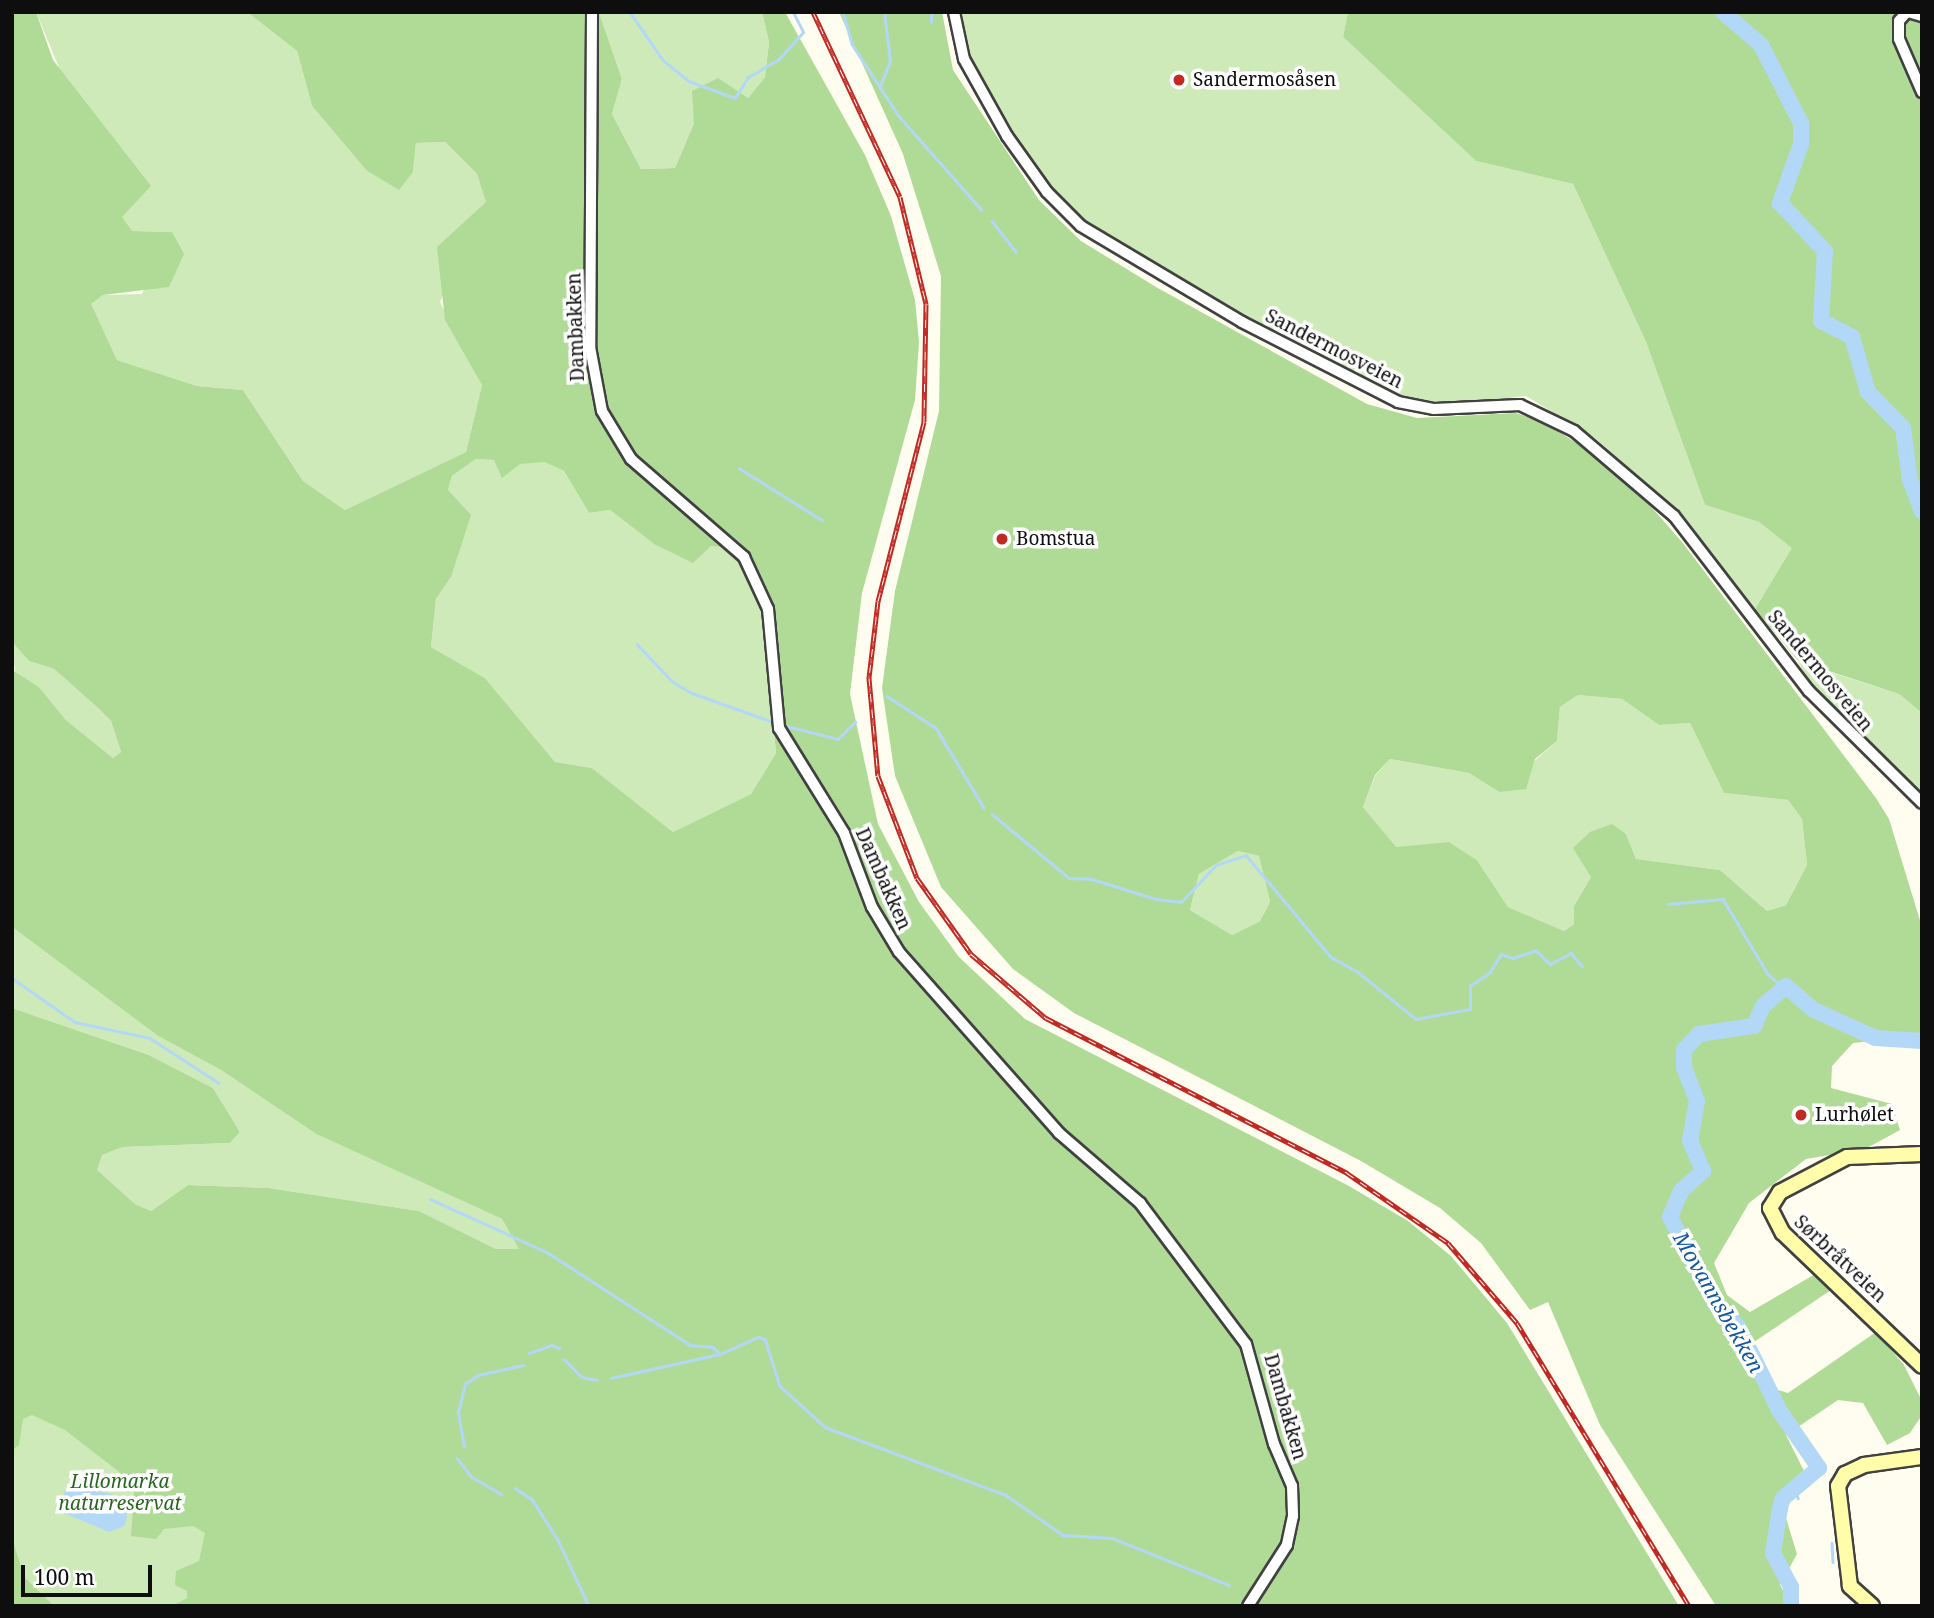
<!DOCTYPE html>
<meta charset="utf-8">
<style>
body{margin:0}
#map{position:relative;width:1934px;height:1618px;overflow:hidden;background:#fffdef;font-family:"Noto Serif",serif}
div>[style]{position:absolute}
.green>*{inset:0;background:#ceeab8}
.forest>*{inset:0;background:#b0db97}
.water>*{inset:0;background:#b3d8f7}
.stream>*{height:2.5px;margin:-1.25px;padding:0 1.25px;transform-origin:1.25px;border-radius:1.25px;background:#b3d8f7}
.river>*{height:16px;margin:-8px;padding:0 8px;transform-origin:8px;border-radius:8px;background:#b3d8f7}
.roads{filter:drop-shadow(2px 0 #414141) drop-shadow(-2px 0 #414141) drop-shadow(0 2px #414141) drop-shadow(0 -2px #414141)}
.street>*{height:10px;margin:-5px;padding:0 5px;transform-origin:5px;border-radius:5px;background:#fff}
.secondary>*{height:14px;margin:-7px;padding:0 7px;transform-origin:7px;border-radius:7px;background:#fffdaa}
.rail>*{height:5px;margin-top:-2.5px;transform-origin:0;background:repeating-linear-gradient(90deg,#fff 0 8px,#c12923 0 16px);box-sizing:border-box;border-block:2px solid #c12923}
.dots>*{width:19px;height:19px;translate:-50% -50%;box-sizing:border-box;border:4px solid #fff;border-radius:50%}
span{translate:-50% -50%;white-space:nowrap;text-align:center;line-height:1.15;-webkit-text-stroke:7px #fff;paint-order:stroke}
.poi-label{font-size:19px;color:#0e0e0e}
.left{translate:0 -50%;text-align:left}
.street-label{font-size:19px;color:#0e0e0e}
.park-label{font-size:19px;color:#26671d;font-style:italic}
.water-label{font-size:21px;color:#1458a2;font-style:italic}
.frame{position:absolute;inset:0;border:14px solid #0e0e0e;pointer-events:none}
.scale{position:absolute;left:21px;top:1565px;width:131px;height:32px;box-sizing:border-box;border:4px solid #0e0e0e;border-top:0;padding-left:9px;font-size:21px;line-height:24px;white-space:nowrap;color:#0e0e0e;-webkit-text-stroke:5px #fff;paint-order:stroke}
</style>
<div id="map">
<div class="green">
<i style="clip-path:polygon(36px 12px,247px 12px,297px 51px,312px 106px,366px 170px,413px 172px,416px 143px,445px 142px,477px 174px,487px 203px,440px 302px,482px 385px,466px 452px,345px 510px,303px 481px,243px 390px,197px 386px,117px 360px,90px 304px,103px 295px,142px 294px,172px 232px,131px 231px,121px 217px)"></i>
<i style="clip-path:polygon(599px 12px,762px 12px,769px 42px,765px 77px,748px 98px,694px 123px,675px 168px,641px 169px,612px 114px,622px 79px)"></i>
<i style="clip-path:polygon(961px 12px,1348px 12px,1343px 37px,1476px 161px,1573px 184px,1646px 342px,1705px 505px,1759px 522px,1793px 548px,1755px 609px,1674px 507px,1595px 438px,1526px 396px,1461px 403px,1397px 399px,1213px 306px,1117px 245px,1062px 203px,1015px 141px,964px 48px)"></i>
<i style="clip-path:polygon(476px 459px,544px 462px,564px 471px,589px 513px,610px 510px,654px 544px,722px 546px,737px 562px,763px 613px,776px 753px,751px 794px,673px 832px,592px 768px,555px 762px,485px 678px,431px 647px,436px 599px,451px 577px,448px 490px,452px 476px)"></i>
<i style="clip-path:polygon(12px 642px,29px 661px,54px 669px,97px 707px,111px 721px,121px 752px,113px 758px,66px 720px,39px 687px,15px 673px)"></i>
<i style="clip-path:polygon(1798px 662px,1899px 694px,1922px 713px,1922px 795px,1819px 697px)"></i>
<i style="clip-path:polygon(1578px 695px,1622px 699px,1659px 725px,1690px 723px,1724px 793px,1788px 800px,1802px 819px,1807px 865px,1786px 905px,1767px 911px,1720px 870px,1636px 859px,1626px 834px,1591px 877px,1574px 906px,1574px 924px,1564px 931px,1508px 907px,1477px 860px,1449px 842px,1396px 848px,1363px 807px,1375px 776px,1390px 759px,1469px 773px,1499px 792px,1557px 741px,1560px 707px)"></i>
<i style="clip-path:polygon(1238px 851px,1259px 856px,1270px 902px,1260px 921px,1232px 935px,1190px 910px,1199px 874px)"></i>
<i style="clip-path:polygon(12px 927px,158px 1036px,221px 1070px,316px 1134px,502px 1219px,520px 1249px,496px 1249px,419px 1211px,269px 1188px,188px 1185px,151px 1211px,135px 1204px,96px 1170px,102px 1155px,123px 1147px,230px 1143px,240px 1132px,213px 1088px,149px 1055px,12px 1008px)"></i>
<i style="clip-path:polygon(12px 1258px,225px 1351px,231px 1606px,12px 1606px)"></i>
</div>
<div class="forest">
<i style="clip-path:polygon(evenodd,12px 12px,36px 12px,53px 60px,151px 186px,122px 217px,132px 231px,172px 232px,184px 254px,169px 287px,103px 295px,91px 304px,117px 360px,197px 386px,243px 390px,303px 481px,345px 510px,466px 452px,482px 385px,445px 320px,437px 247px,486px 202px,477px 174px,445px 142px,416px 143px,413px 172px,399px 190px,366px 170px,312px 106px,297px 51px,247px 12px,599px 12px,622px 79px,612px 114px,641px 169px,675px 168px,694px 123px,692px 91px,718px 78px,748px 98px,765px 77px,769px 42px,762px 12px,785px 12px,865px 155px,891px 216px,915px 300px,919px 342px,915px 400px,862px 593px,850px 694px,878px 824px,919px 902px,959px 957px,1025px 1019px,1349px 1186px,1408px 1221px,1451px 1256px,1507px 1323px,1679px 1606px,172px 1606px,187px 1598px,187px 1591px,175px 1585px,176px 1571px,199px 1561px,205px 1533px,193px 1526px,164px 1529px,156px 1539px,131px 1536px,134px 1492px,118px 1471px,65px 1430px,32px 1415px,23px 1419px,19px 1445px,12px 1450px,12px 1008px,149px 1055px,213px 1088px,240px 1132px,230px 1143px,123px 1147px,102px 1155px,97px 1170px,135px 1204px,151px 1211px,188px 1185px,269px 1188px,419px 1211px,496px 1249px,519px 1249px,502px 1219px,316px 1134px,221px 1070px,158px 1036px,12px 927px,12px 670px,39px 687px,66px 720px,113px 758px,121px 752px,111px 721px,97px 707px,54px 669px,29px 661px,12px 642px,12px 12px,476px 459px,494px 460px,502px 478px,520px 464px,544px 462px,564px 471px,589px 513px,610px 510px,654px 544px,693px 563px,711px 546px,722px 547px,737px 562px,763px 614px,776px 753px,751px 794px,673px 832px,592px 768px,555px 762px,485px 678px,431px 647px,436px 599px,451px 577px,471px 515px,448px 490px,452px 476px,476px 459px)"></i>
<i style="clip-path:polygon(evenodd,839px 12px,942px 12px,953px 70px,1039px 200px,1081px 241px,1156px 287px,1367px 404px,1417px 418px,1516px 413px,1545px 423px,1586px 449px,1639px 493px,1682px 542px,1876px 798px,1889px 819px,1922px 927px,1922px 1048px,1899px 1038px,1853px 1043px,1832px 1066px,1831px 1088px,1892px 1104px,1900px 1130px,1865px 1149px,1806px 1159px,1749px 1203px,1714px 1263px,1727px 1295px,1750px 1312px,1817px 1273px,1831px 1290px,1745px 1348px,1775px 1389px,1788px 1393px,1876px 1332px,1904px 1365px,1922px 1401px,1922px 1415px,1910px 1433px,1887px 1445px,1863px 1403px,1838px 1400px,1786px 1435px,1806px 1475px,1781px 1502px,1797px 1554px,1780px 1585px,1792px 1606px,1716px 1606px,1600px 1425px,1548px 1302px,1530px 1310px,1481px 1243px,1440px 1208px,1361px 1161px,1074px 1013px,1013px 969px,941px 887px,895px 776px,882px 688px,895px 591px,939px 411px,941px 276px,903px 154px,839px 12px,1578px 695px,1622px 699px,1659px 725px,1690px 723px,1724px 793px,1788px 800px,1802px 819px,1807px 865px,1786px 905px,1767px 911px,1720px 870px,1636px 859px,1626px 834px,1612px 824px,1590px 832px,1573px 848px,1591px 877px,1574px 906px,1574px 924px,1564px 931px,1508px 907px,1477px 860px,1449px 842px,1396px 847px,1363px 807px,1375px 775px,1390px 759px,1469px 773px,1499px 792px,1526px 789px,1535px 759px,1557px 741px,1560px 707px,1578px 695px,839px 12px,1238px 851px,1259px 856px,1270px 902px,1260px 921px,1232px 935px,1190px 910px,1199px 874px,1238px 851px)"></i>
<i style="clip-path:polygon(1348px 12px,1922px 12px,1922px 713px,1899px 694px,1798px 661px,1755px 609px,1792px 548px,1759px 522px,1705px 505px,1646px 342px,1573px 184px,1476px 161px,1343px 37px)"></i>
<i style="clip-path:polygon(12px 1490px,13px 1541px,24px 1577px,54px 1606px,12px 1606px)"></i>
</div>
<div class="water">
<i style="clip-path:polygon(90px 1489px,115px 1495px,128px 1509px,125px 1526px,109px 1532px,59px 1511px,65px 1491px)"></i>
</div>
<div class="stream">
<i style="left:630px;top:12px;width:58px;rotate:55.5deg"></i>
<i style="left:663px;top:60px;width:33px;rotate:39deg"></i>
<i style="left:689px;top:81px;width:49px;rotate:20.3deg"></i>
<i style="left:735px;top:98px;width:25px;rotate:-58deg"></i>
<i style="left:748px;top:77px;width:36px;rotate:-30deg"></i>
<i style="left:779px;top:59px;width:36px;rotate:-48deg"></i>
<i style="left:803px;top:32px;width:22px;rotate:-117deg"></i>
<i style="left:843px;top:12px;width:33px;rotate:74deg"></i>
<i style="left:852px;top:44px;width:86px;rotate:56.9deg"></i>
<i style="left:899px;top:116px;width:125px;rotate:48.6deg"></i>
<i style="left:931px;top:22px;width:10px;rotate:-90deg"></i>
<i style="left:880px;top:86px;width:27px;rotate:-68deg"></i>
<i style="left:890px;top:61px;width:49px;rotate:-97deg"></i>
<i style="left:992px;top:221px;width:39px;rotate:52deg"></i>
<i style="left:739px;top:468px;width:98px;rotate:32.1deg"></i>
<i style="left:637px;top:644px;width:52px;rotate:46.5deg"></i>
<i style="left:673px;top:682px;width:22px;rotate:30deg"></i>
<i style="left:692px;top:693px;width:89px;rotate:19.7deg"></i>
<i style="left:887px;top:696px;width:59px;rotate:33.1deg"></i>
<i style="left:936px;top:728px;width:93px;rotate:59deg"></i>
<i style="left:782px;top:725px;width:58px;rotate:14deg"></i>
<i style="left:838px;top:739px;width:24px;rotate:-45deg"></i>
<i style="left:992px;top:814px;width:100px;rotate:39.7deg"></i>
<i style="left:1069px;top:878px;width:23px;rotate:2deg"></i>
<i style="left:1092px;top:879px;width:67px;rotate:17.4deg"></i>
<i style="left:1156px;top:899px;width:25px;rotate:7deg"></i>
<i style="left:1181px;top:902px;width:51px;rotate:-46.6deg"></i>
<i style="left:1216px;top:865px;width:32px;rotate:-18deg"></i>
<i style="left:1246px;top:855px;width:133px;rotate:50.2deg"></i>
<i style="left:1331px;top:957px;width:31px;rotate:29deg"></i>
<i style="left:1358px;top:972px;width:75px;rotate:39deg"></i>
<i style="left:1416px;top:1019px;width:55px;rotate:-10.5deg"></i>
<i style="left:1470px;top:1009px;width:23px;rotate:-90deg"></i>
<i style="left:1470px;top:986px;width:24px;rotate:-35deg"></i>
<i style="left:1490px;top:972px;width:21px;rotate:-59deg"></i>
<i style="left:1501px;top:954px;width:13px;rotate:18deg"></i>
<i style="left:1513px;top:958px;width:24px;rotate:-19deg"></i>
<i style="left:1536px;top:950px;width:20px;rotate:45deg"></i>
<i style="left:1550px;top:964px;width:24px;rotate:-28deg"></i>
<i style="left:1571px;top:953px;width:17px;rotate:50deg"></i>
<i style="left:1668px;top:904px;width:55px;rotate:-5.2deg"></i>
<i style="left:1723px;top:899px;width:87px;rotate:59deg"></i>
<i style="left:1768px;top:974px;width:19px;rotate:43deg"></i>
<i style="left:12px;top:978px;width:77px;rotate:34.9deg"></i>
<i style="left:75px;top:1022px;width:77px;rotate:12deg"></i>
<i style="left:150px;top:1038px;width:82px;rotate:33.1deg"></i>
<i style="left:430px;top:1199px;width:128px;rotate:24.4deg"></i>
<i style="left:547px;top:1252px;width:171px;rotate:33deg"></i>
<i style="left:690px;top:1345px;width:23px;rotate:5deg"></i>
<i style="left:713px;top:1347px;width:8px;rotate:45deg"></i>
<i style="left:529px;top:1353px;width:24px;rotate:-19deg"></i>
<i style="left:552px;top:1345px;width:8px;rotate:23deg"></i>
<i style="left:564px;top:1359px;width:25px;rotate:45deg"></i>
<i style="left:582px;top:1377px;width:15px;rotate:11deg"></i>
<i style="left:611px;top:1378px;width:112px;rotate:-12.4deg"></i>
<i style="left:720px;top:1354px;width:42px;rotate:-24.1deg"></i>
<i style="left:758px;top:1337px;width:7px;rotate:16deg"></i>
<i style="left:765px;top:1339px;width:49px;rotate:72.3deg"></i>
<i style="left:780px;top:1386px;width:61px;rotate:42.3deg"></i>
<i style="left:825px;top:1427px;width:193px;rotate:20.6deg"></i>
<i style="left:1006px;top:1495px;width:70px;rotate:35.1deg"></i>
<i style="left:1063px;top:1535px;width:49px;rotate:3.5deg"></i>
<i style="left:1112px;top:1538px;width:126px;rotate:21.9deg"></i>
<i style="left:464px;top:1447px;width:36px;rotate:-100deg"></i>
<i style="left:458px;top:1412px;width:29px;rotate:-76deg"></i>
<i style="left:465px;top:1384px;width:16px;rotate:-35deg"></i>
<i style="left:478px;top:1375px;width:46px;rotate:-12.5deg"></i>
<i style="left:457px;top:1458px;width:24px;rotate:52deg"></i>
<i style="left:472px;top:1477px;width:34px;rotate:30deg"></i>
<i style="left:1794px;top:1487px;width:12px;rotate:70deg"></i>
<i style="left:515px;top:1488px;width:20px;rotate:33deg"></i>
<i style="left:532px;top:1499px;width:49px;rotate:57.6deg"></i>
<i style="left:558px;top:1540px;width:73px;rotate:64.8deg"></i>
<i style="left:1832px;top:1543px;width:19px;rotate:87deg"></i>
</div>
<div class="river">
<i style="left:1723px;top:12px;width:50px;rotate:41deg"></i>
<i style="left:1761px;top:45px;width:88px;rotate:62.9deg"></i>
<i style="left:1801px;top:123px;width:21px;rotate:90deg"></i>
<i style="left:1801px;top:144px;width:63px;rotate:109.6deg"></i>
<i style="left:1780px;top:203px;width:66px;rotate:46.8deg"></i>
<i style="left:1825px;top:251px;width:70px;rotate:93.3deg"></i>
<i style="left:1821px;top:321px;width:35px;rotate:27deg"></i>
<i style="left:1852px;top:337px;width:57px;rotate:73.8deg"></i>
<i style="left:1868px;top:392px;width:50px;rotate:45.8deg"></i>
<i style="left:1903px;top:428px;width:52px;rotate:82.3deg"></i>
<i style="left:1910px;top:480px;width:34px;rotate:69deg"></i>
<i style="left:1791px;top:1606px;width:19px;rotate:-90deg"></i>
<i style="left:1791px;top:1587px;width:38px;rotate:-118deg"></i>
<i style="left:1773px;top:1553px;width:46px;rotate:-81.2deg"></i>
<i style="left:1780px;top:1508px;width:10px;rotate:-73deg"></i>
<i style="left:1783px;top:1498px;width:47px;rotate:-39.8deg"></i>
<i style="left:1819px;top:1468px;width:70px;rotate:-124.6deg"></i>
<i style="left:1779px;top:1410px;width:93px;rotate:-116deg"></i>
<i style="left:1738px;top:1326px;width:30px;rotate:-136deg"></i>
<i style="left:1716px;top:1305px;width:99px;rotate:-117.6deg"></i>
<i style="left:1670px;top:1217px;width:28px;rotate:-67deg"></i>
<i style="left:1681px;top:1191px;width:30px;rotate:-42deg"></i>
<i style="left:1703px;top:1171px;width:33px;rotate:-113deg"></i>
<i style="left:1690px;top:1141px;width:41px;rotate:-80.1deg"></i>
<i style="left:1697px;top:1101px;width:36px;rotate:-111deg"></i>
<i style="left:1684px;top:1067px;width:17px;rotate:-90deg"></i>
<i style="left:1684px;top:1050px;width:22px;rotate:-47deg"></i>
<i style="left:1699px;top:1034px;width:56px;rotate:-8.3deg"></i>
<i style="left:1754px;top:1026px;width:22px;rotate:-66deg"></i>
<i style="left:1763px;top:1006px;width:30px;rotate:-41deg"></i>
<i style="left:1786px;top:986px;width:35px;rotate:41deg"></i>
<i style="left:1812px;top:1009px;width:69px;rotate:24.7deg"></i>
<i style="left:1875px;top:1038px;width:47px;rotate:3.7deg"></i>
</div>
<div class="roads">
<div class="street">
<i style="left:592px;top:12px;width:335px;rotate:90.3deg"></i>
<i style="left:590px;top:347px;width:65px;rotate:79.4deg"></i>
<i style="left:602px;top:411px;width:56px;rotate:58.9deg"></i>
<i style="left:631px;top:459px;width:150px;rotate:40.9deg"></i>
<i style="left:744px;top:557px;width:57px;rotate:65.2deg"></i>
<i style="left:768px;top:609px;width:120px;rotate:84.7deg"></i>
<i style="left:779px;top:728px;width:123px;rotate:58.2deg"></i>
<i style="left:844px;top:833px;width:79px;rotate:69.3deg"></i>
<i style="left:872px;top:907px;width:52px;rotate:59deg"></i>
<i style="left:899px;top:952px;width:242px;rotate:48.5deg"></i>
<i style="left:1059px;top:1133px;width:107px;rotate:40.8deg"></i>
<i style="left:1140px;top:1203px;width:176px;rotate:53.1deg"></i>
<i style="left:1246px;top:1344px;width:104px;rotate:74.4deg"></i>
<i style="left:1274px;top:1444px;width:46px;rotate:66.8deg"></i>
<i style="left:1292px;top:1486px;width:30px;rotate:88deg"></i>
<i style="left:1293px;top:1516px;width:30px;rotate:102deg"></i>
<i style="left:1287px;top:1545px;width:72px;rotate:122.6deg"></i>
<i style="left:954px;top:12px;width:48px;rotate:78deg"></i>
<i style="left:964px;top:59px;width:88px;rotate:60.8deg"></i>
<i style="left:1007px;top:136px;width:69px;rotate:54.5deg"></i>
<i style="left:1047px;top:192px;width:48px;rotate:45deg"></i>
<i style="left:1081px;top:226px;width:187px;rotate:30.8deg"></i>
<i style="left:1242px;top:322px;width:175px;rotate:27.1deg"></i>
<i style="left:1398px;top:402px;width:37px;rotate:11deg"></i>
<i style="left:1434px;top:409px;width:86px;rotate:-2.7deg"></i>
<i style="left:1520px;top:405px;width:60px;rotate:25.7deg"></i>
<i style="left:1574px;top:431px;width:131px;rotate:40.4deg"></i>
<i style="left:1674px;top:516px;width:221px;rotate:52.4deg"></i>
<i style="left:1809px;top:691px;width:159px;rotate:44.7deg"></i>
<i style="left:1907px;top:12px;width:12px;rotate:132deg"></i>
<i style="left:1899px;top:21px;width:18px;rotate:90deg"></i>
<i style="left:1899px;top:39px;width:58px;rotate:66.5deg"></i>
<i style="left:1908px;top:12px;width:15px;rotate:16deg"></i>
</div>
<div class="secondary">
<i style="left:1922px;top:1154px;width:75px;rotate:177.7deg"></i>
<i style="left:1847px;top:1157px;width:76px;rotate:152.4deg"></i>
<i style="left:1780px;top:1192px;width:19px;rotate:122deg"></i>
<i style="left:1770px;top:1208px;width:28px;rotate:63deg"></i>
<i style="left:1783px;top:1233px;width:192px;rotate:43.7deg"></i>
<i style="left:1872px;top:1606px;width:30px;rotate:-138deg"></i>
<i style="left:1850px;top:1586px;width:101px;rotate:-96.8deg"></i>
<i style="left:1838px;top:1486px;width:14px;rotate:-60deg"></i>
<i style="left:1845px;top:1474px;width:21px;rotate:-25deg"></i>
<i style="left:1864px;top:1465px;width:59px;rotate:-7.9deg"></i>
</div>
</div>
<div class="rail">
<i style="left:813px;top:12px;width:204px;rotate:64.8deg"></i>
<i style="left:900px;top:197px;width:110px;rotate:76.3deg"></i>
<i style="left:926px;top:304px;width:118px;rotate:91deg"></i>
<i style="left:924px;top:422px;width:185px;rotate:104.4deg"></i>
<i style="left:878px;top:601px;width:78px;rotate:96.7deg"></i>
<i style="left:869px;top:678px;width:98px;rotate:84.8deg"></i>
<i style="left:878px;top:776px;width:109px;rotate:69.1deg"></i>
<i style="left:917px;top:878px;width:93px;rotate:54.6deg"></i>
<i style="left:971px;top:954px;width:99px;rotate:40.5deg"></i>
<i style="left:1046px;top:1018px;width:339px;rotate:27.2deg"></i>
<i style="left:1347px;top:1173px;width:123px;rotate:34.7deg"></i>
<i style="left:1448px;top:1243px;width:106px;rotate:49.2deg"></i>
<i style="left:1517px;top:1323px;width:331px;rotate:58.7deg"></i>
</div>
<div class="dots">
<i style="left:1179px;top:80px;background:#c12923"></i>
<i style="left:1002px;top:539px;background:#c12923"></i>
<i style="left:1801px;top:1115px;background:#c12923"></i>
</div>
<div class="poi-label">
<span class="left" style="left:1193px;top:80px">Sandermosåsen</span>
<span class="left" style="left:1016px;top:539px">Bomstua</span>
<span class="left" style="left:1815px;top:1115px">Lurhølet</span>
</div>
<div class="street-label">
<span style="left:576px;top:327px;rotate:-92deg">Dambakken</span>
<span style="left:1334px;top:349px;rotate:27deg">Sandermosveien</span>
<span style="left:1820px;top:671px;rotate:50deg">Sandermosveien</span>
<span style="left:883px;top:879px;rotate:66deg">Dambakken</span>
<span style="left:1840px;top:1259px;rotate:43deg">Sørbråtveien</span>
<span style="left:1285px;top:1407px;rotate:74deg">Dambakken</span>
</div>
<div class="park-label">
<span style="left:120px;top:1493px">Lillomarka<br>naturreservat</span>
</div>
<div class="water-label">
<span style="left:1719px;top:1302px;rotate:60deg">Movannsbekken</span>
</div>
<div class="frame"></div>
<div class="scale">100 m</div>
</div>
